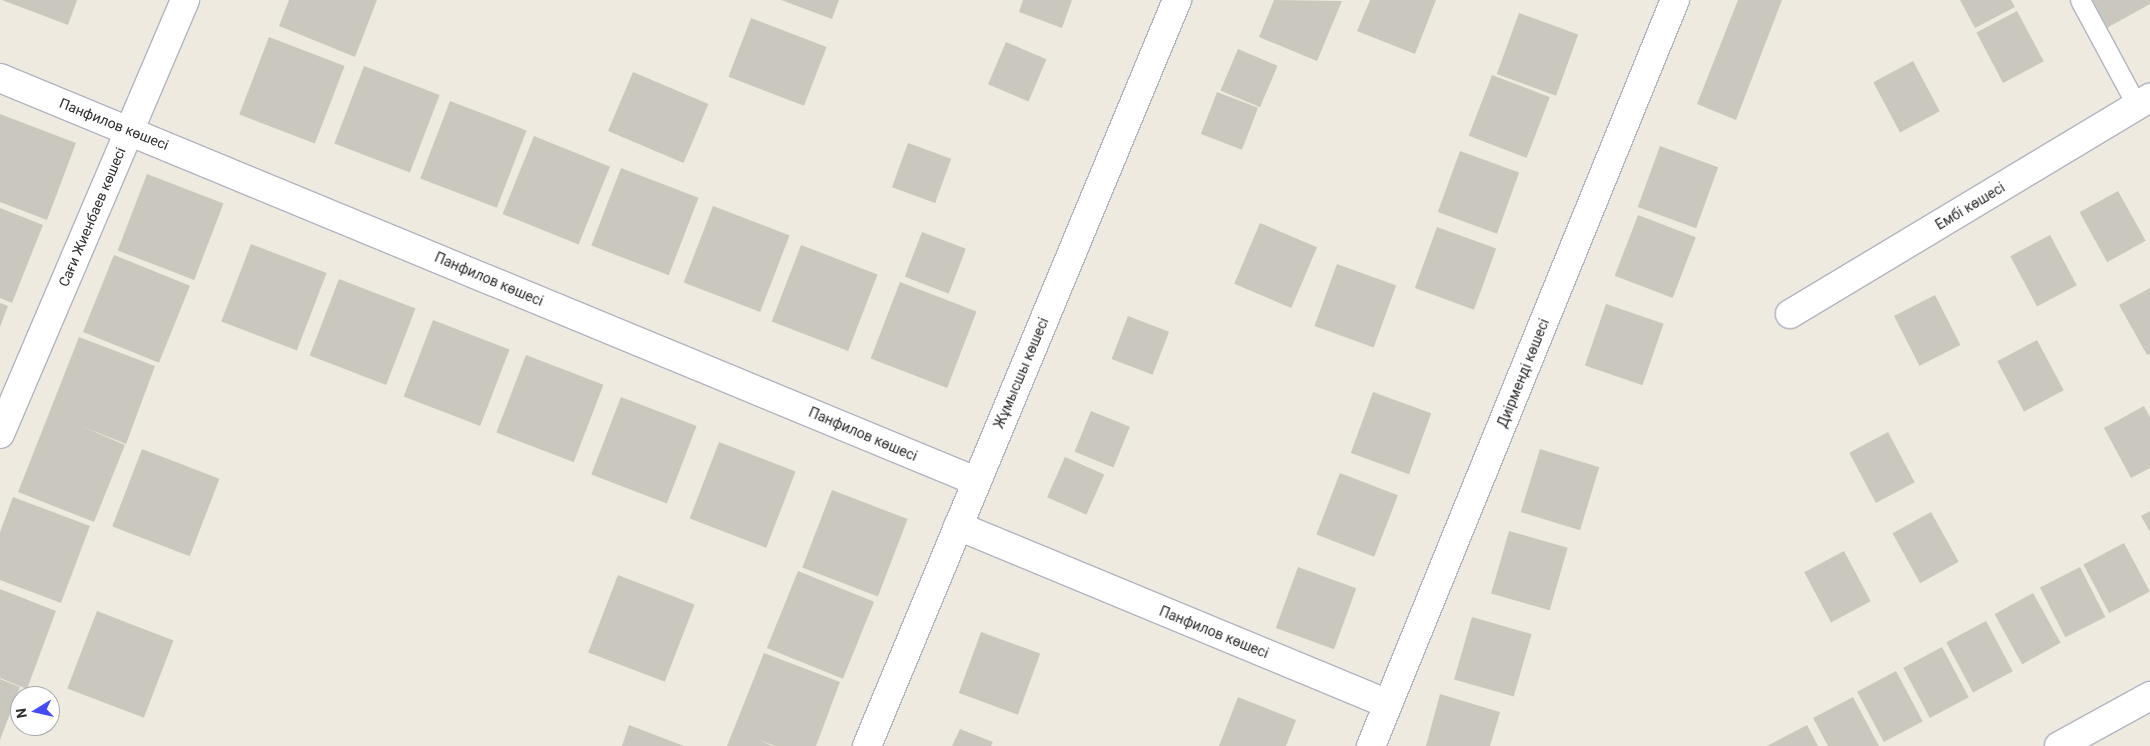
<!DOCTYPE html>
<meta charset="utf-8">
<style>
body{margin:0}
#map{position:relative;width:2150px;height:746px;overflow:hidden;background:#eeeae0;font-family:Roboto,sans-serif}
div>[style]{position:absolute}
.building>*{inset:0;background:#cac8be;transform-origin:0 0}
.roads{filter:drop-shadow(1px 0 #b3b4c0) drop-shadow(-1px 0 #b3b4c0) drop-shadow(0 1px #b3b4c0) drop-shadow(0 -1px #b3b4c0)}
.lane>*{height:19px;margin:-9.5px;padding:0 9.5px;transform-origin:9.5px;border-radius:9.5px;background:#fff}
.street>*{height:28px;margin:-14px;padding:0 14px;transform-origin:14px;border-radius:14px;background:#fff}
.secondary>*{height:28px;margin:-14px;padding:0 14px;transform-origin:14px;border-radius:14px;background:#fff}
span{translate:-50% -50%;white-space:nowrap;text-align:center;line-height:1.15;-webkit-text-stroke:4px #fff;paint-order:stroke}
.street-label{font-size:14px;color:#2d2d2d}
.north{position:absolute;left:10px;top:686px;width:50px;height:50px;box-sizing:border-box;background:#fff;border:1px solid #ababab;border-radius:50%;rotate:261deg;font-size:14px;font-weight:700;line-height:20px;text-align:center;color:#2d2d2d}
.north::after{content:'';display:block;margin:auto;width:18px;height:22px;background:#434cf8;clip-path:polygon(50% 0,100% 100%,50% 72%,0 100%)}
</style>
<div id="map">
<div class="building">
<i style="clip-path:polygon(2px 0,77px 0,68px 25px)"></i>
<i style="clip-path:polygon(289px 0,377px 0,355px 57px,279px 26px)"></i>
<i style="clip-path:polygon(781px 0,839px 0,832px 19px)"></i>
<i style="clip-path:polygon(1023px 0,1072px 0,1062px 28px,1019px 12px)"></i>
<i style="clip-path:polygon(1274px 0,1342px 1px,1317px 61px,1259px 37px)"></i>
<i style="clip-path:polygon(1370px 0,1436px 0,1415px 54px,1357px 31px)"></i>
<i style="clip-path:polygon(1738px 0,1782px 0,1736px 120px,1697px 104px)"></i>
<i style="clip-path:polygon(1960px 0,2011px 0,2015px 7px,1975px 28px)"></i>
<i style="clip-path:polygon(2092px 0,2150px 0,2150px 4px,2107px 28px)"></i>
<i style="left:2017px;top:11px;width:57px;height:46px;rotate:62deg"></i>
<i style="left:1519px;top:13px;width:63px;height:65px;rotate:20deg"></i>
<i style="left:751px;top:18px;width:81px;height:63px;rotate:21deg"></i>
<i style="left:269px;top:37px;width:81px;height:83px;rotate:21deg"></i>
<i style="left:1006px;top:42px;width:44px;height:46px;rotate:23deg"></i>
<i style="left:1238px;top:49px;width:43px;height:45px;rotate:23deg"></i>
<i style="left:1913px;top:61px;width:57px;height:45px;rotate:62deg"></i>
<i style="left:364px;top:66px;width:81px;height:83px;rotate:21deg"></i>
<i style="left:633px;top:72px;width:82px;height:64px;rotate:23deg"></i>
<i style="left:1492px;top:75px;width:62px;height:65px;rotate:21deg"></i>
<i style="left:1217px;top:92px;width:44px;height:45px;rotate:21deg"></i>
<i style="left:450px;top:101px;width:82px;height:83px;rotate:21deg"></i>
<i style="clip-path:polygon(0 114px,76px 143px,47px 220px,0 202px)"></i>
<i style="left:534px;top:136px;width:82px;height:84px;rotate:22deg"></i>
<i style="left:908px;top:143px;width:46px;height:47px;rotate:20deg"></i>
<i style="left:1660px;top:146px;width:62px;height:65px;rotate:20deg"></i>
<i style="left:1460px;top:151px;width:63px;height:65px;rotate:20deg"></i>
<i style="left:621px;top:168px;width:83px;height:83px;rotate:21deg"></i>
<i style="left:147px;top:174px;width:82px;height:82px;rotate:21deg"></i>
<i style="left:2118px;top:191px;width:57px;height:44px;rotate:61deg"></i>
<i style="left:713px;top:206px;width:82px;height:82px;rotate:21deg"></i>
<i style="clip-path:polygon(0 208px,43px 225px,12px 303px,0 298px)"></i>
<i style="left:1638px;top:215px;width:62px;height:65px;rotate:21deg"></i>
<i style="left:1260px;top:223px;width:62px;height:66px;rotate:23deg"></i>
<i style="left:1437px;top:227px;width:63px;height:65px;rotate:20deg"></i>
<i style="left:922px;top:232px;width:47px;height:48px;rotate:21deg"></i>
<i style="left:2050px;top:235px;width:57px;height:45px;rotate:62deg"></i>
<i style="left:251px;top:244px;width:81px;height:83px;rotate:21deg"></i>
<i style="left:801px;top:245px;width:82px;height:82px;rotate:21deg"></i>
<i style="left:114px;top:255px;width:82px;height:83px;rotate:22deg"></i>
<i style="left:1337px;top:264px;width:63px;height:66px;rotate:20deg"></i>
<i style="left:339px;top:279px;width:82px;height:82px;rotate:21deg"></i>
<i style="left:900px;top:282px;width:82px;height:82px;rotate:21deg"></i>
<i style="clip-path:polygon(2150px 288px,2150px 354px,2147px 355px,2119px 305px)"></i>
<i style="left:1935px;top:295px;width:56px;height:46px;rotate:63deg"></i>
<i style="clip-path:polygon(0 303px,8px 306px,0 327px)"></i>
<i style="left:1606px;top:304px;width:61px;height:65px;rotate:19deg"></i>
<i style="left:1128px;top:316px;width:44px;height:46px;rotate:21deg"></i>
<i style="left:433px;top:320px;width:82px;height:82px;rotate:21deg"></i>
<i style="clip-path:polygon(79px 337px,155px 366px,126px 444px,81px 426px,125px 445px,94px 522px,18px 492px)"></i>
<i style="left:2037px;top:340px;width:57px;height:45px;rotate:62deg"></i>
<i style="left:526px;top:355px;width:83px;height:83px;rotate:21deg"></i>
<i style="left:1373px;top:392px;width:62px;height:65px;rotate:20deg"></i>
<i style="left:621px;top:397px;width:81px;height:83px;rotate:21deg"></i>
<i style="clip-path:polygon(2144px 406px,2150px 417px,2150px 468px,2131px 478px,2104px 428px)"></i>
<i style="left:1091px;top:411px;width:42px;height:44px;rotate:22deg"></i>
<i style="left:1888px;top:432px;width:57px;height:44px;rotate:62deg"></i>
<i style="left:719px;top:442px;width:82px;height:82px;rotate:21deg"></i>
<i style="left:142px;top:449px;width:83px;height:83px;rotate:21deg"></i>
<i style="left:1540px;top:449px;width:62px;height:66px;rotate:17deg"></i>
<i style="left:1065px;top:457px;width:43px;height:44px;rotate:24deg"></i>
<i style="left:1340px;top:473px;width:62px;height:66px;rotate:21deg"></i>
<i style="left:832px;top:490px;width:81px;height:83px;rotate:21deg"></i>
<i style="clip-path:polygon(13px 497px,90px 526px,61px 603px,0 580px,0 532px)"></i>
<i style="clip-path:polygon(2150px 511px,2150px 532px,2141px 516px)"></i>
<i style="left:1931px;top:512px;width:57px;height:44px;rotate:61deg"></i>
<i style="left:1509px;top:531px;width:61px;height:65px;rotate:16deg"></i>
<i style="left:2124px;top:543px;width:55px;height:46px;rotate:62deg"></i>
<i style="left:1844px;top:551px;width:57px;height:45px;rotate:62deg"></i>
<i style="left:1298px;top:567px;width:62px;height:65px;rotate:20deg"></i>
<i style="left:2080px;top:567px;width:56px;height:45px;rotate:63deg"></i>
<i style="left:798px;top:571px;width:82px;height:83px;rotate:22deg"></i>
<i style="left:618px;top:575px;width:82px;height:83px;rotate:21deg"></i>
<i style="clip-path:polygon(0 589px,56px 611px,27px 689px,0 678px)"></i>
<i style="left:2033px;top:593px;width:57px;height:44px;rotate:61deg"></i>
<i style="left:97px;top:611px;width:82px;height:83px;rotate:21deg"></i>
<i style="left:1472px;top:617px;width:62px;height:65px;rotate:16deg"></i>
<i style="left:1986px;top:621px;width:57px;height:45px;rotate:62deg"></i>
<i style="left:981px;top:632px;width:63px;height:65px;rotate:20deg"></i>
<i style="left:1942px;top:647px;width:57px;height:44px;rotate:62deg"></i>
<i style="clip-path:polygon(764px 653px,840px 682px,816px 746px,775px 746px,757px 739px,772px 746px,727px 746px)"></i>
<i style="left:1896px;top:671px;width:57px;height:44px;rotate:62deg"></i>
<i style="clip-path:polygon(0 679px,20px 687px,0 740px)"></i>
<i style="clip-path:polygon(1440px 694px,1500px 712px,1490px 746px,1426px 746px)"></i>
<i style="clip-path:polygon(1238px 697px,1296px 720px,1286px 746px,1219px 746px)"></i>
<i style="clip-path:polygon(1853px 697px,1879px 746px,1828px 746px,1813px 718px)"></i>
<i style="clip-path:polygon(629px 725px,684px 746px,622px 746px)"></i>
<i style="clip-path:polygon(1807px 725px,1818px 746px,1767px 746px)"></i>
<i style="clip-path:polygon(960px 729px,993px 742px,991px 746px,952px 746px)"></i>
</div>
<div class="roads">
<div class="lane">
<i style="left:2080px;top:0;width:120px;rotate:61.7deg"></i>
</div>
<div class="street">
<i style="left:0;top:78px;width:1056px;rotate:22.44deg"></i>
<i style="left:1790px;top:314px;width:420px;rotate:-31deg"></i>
<i style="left:958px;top:526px;width:465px;rotate:22.5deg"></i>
<i style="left:867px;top:746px;width:808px;rotate:-67.43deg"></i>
<i style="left:1371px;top:746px;width:806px;rotate:-67.83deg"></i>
<i style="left:2059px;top:746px;width:104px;rotate:-28.8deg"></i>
</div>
<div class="secondary">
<i style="left:0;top:434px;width:472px;rotate:-66.9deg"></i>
</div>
</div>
<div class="street-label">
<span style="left:114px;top:124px;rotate:22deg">Панфилов көшесі</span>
<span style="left:1970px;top:206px;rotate:-31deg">Ембі көшесі</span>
<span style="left:92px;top:217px;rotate:-67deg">Сағи Жиенбаев көшесі</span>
<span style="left:489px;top:279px;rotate:23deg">Панфилов көшесі</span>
<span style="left:1021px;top:373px;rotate:-67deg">Жұмысшы көшесі</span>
<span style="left:1523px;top:373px;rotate:-68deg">Диірменді көшесі</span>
<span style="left:863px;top:434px;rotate:23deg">Панфилов көшесі</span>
<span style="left:1214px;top:632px;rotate:22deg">Панфилов көшесі</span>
</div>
<div class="north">N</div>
</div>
